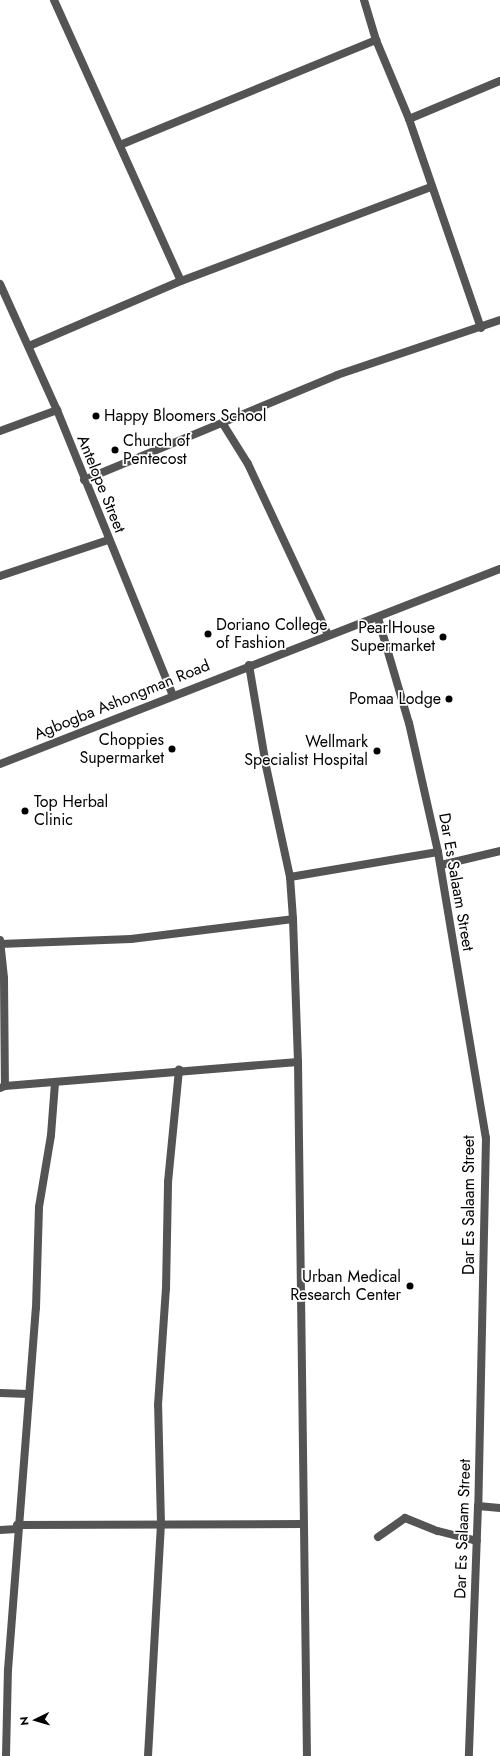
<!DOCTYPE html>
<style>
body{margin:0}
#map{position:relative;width:500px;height:1756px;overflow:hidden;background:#fff;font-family:Jost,sans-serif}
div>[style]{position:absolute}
.minor>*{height:8px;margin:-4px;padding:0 4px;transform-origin:4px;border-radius:4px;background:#545454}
.tertiary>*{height:8px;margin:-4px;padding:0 4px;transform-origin:4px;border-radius:4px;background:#545454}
.dots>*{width:11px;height:11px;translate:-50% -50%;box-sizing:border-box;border:2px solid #fff;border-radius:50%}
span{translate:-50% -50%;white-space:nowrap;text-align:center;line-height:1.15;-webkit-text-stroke:3.5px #fff;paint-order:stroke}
.poi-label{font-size:16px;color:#000}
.left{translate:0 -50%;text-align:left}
.right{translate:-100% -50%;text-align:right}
.street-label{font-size:16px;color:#000}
.north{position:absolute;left:16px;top:1700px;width:40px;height:40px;-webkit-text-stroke:3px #fff;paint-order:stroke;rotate:265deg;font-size:11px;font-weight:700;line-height:16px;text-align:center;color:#000}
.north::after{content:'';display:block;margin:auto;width:14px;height:18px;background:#000;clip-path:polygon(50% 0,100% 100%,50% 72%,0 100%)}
</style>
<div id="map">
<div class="minor">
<i style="left:54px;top:0;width:308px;rotate:65.7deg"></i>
<i style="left:364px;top:0;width:42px;rotate:73.3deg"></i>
<i style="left:376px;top:40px;width:86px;rotate:67.3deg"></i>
<i style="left:409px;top:119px;width:221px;rotate:71deg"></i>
<i style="left:409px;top:119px;width:99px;rotate:-22.7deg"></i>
<i style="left:120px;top:145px;width:277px;rotate:-22.3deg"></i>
<i style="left:0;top:284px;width:138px;rotate:65.7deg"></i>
<i style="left:57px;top:410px;width:308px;rotate:67.9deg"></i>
<i style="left:29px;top:346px;width:165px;rotate:-23.2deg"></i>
<i style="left:181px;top:281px;width:267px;rotate:-20.6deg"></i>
<i style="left:223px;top:424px;width:47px;rotate:58deg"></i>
<i style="left:248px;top:464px;width:189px;rotate:64.9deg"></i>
<i style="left:0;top:431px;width:61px;rotate:-20.2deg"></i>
<i style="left:84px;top:480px;width:274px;rotate:-22.5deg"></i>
<i style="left:337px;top:375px;width:172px;rotate:-18.6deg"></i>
<i style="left:0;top:576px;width:114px;rotate:-18.4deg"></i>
<i style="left:378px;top:618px;width:109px;rotate:73.6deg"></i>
<i style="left:409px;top:723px;width:132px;rotate:77.3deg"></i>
<i style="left:438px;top:852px;width:290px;rotate:80.5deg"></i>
<i style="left:486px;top:1138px;width:368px;rotate:91.2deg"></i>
<i style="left:478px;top:1506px;width:250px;rotate:92.1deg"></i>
<i style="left:249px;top:665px;width:102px;rotate:80.4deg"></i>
<i style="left:266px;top:766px;width:114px;rotate:77.8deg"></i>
<i style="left:290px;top:877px;width:42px;rotate:85.9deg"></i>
<i style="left:293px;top:919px;width:143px;rotate:88deg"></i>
<i style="left:298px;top:1062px;width:694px;rotate:89.26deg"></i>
<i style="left:441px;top:865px;width:61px;rotate:-13.3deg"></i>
<i style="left:290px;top:877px;width:150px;rotate:-9.6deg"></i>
<i style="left:0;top:940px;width:38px;rotate:84deg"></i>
<i style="left:4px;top:978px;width:108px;rotate:89.5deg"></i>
<i style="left:0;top:944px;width:131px;rotate:-2.2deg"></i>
<i style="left:131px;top:939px;width:163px;rotate:-7deg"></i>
<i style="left:0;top:1088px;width:5px;rotate:-22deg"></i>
<i style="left:5px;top:1086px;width:294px;rotate:-4.7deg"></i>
<i style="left:0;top:1393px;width:29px;rotate:2deg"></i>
<i style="left:478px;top:1506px;width:22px;rotate:5deg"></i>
<i style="left:17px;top:1525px;width:286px;rotate:-0.2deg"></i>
<i style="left:0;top:1530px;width:17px;rotate:-3deg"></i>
<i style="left:378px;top:1537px;width:33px;rotate:-35deg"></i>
<i style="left:405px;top:1518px;width:35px;rotate:22deg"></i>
<i style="left:438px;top:1531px;width:40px;rotate:14.4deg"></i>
<i style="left:6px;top:1756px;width:86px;rotate:-88.7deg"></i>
<i style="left:8px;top:1670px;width:363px;rotate:-85.6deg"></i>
<i style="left:36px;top:1308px;width:101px;rotate:-88.3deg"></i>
<i style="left:39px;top:1207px;width:73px;rotate:-80.5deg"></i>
<i style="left:51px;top:1135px;width:52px;rotate:-85.6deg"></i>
<i style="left:148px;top:1756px;width:232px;rotate:-86.8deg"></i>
<i style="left:161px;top:1524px;width:119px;rotate:-91.4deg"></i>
<i style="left:158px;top:1405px;width:116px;rotate:-86.1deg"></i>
<i style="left:166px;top:1289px;width:107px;rotate:-88.9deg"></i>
<i style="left:168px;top:1182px;width:113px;rotate:-84.4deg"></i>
</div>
<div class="tertiary">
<i style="left:0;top:764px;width:537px;rotate:-21.31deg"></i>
</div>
<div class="dots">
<i style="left:96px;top:416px;background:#000"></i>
<i style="left:115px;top:450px;background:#000"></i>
<i style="left:208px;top:634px;background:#000"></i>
<i style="left:443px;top:637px;background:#000"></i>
<i style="left:449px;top:699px;background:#000"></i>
<i style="left:172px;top:749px;background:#000"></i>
<i style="left:377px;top:751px;background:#000"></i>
<i style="left:25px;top:811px;background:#000"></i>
<i style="left:410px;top:1286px;background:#000"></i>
</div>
<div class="poi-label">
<span class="left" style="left:104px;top:416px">Happy Bloomers School</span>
<span class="left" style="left:123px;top:450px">Church of<br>Pentecost</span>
<span class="left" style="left:216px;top:634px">Doriano College<br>of Fashion</span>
<span class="right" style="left:435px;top:637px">PearlHouse<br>Supermarket</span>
<span class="right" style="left:441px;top:699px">Pomaa Lodge</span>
<span class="right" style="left:164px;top:749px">Choppies<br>Supermarket</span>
<span class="right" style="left:368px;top:751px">Wellmark<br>Specialist Hospital</span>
<span class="left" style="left:34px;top:811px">Top Herbal<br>Clinic</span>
<span class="right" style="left:401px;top:1286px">Urban Medical<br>Research Center</span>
</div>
<div class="street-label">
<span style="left:101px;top:484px;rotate:68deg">Antelope Street</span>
<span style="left:122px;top:700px;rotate:-22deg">Agbogba Ashongman Road</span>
<span style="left:456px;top:882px;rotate:80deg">Dar Es Salaam Street</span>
<span style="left:469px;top:1205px;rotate:-90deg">Dar Es Salaam Street</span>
<span style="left:463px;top:1529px;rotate:-88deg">Dar Es Salaam Street</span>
</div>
<div class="north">N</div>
</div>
